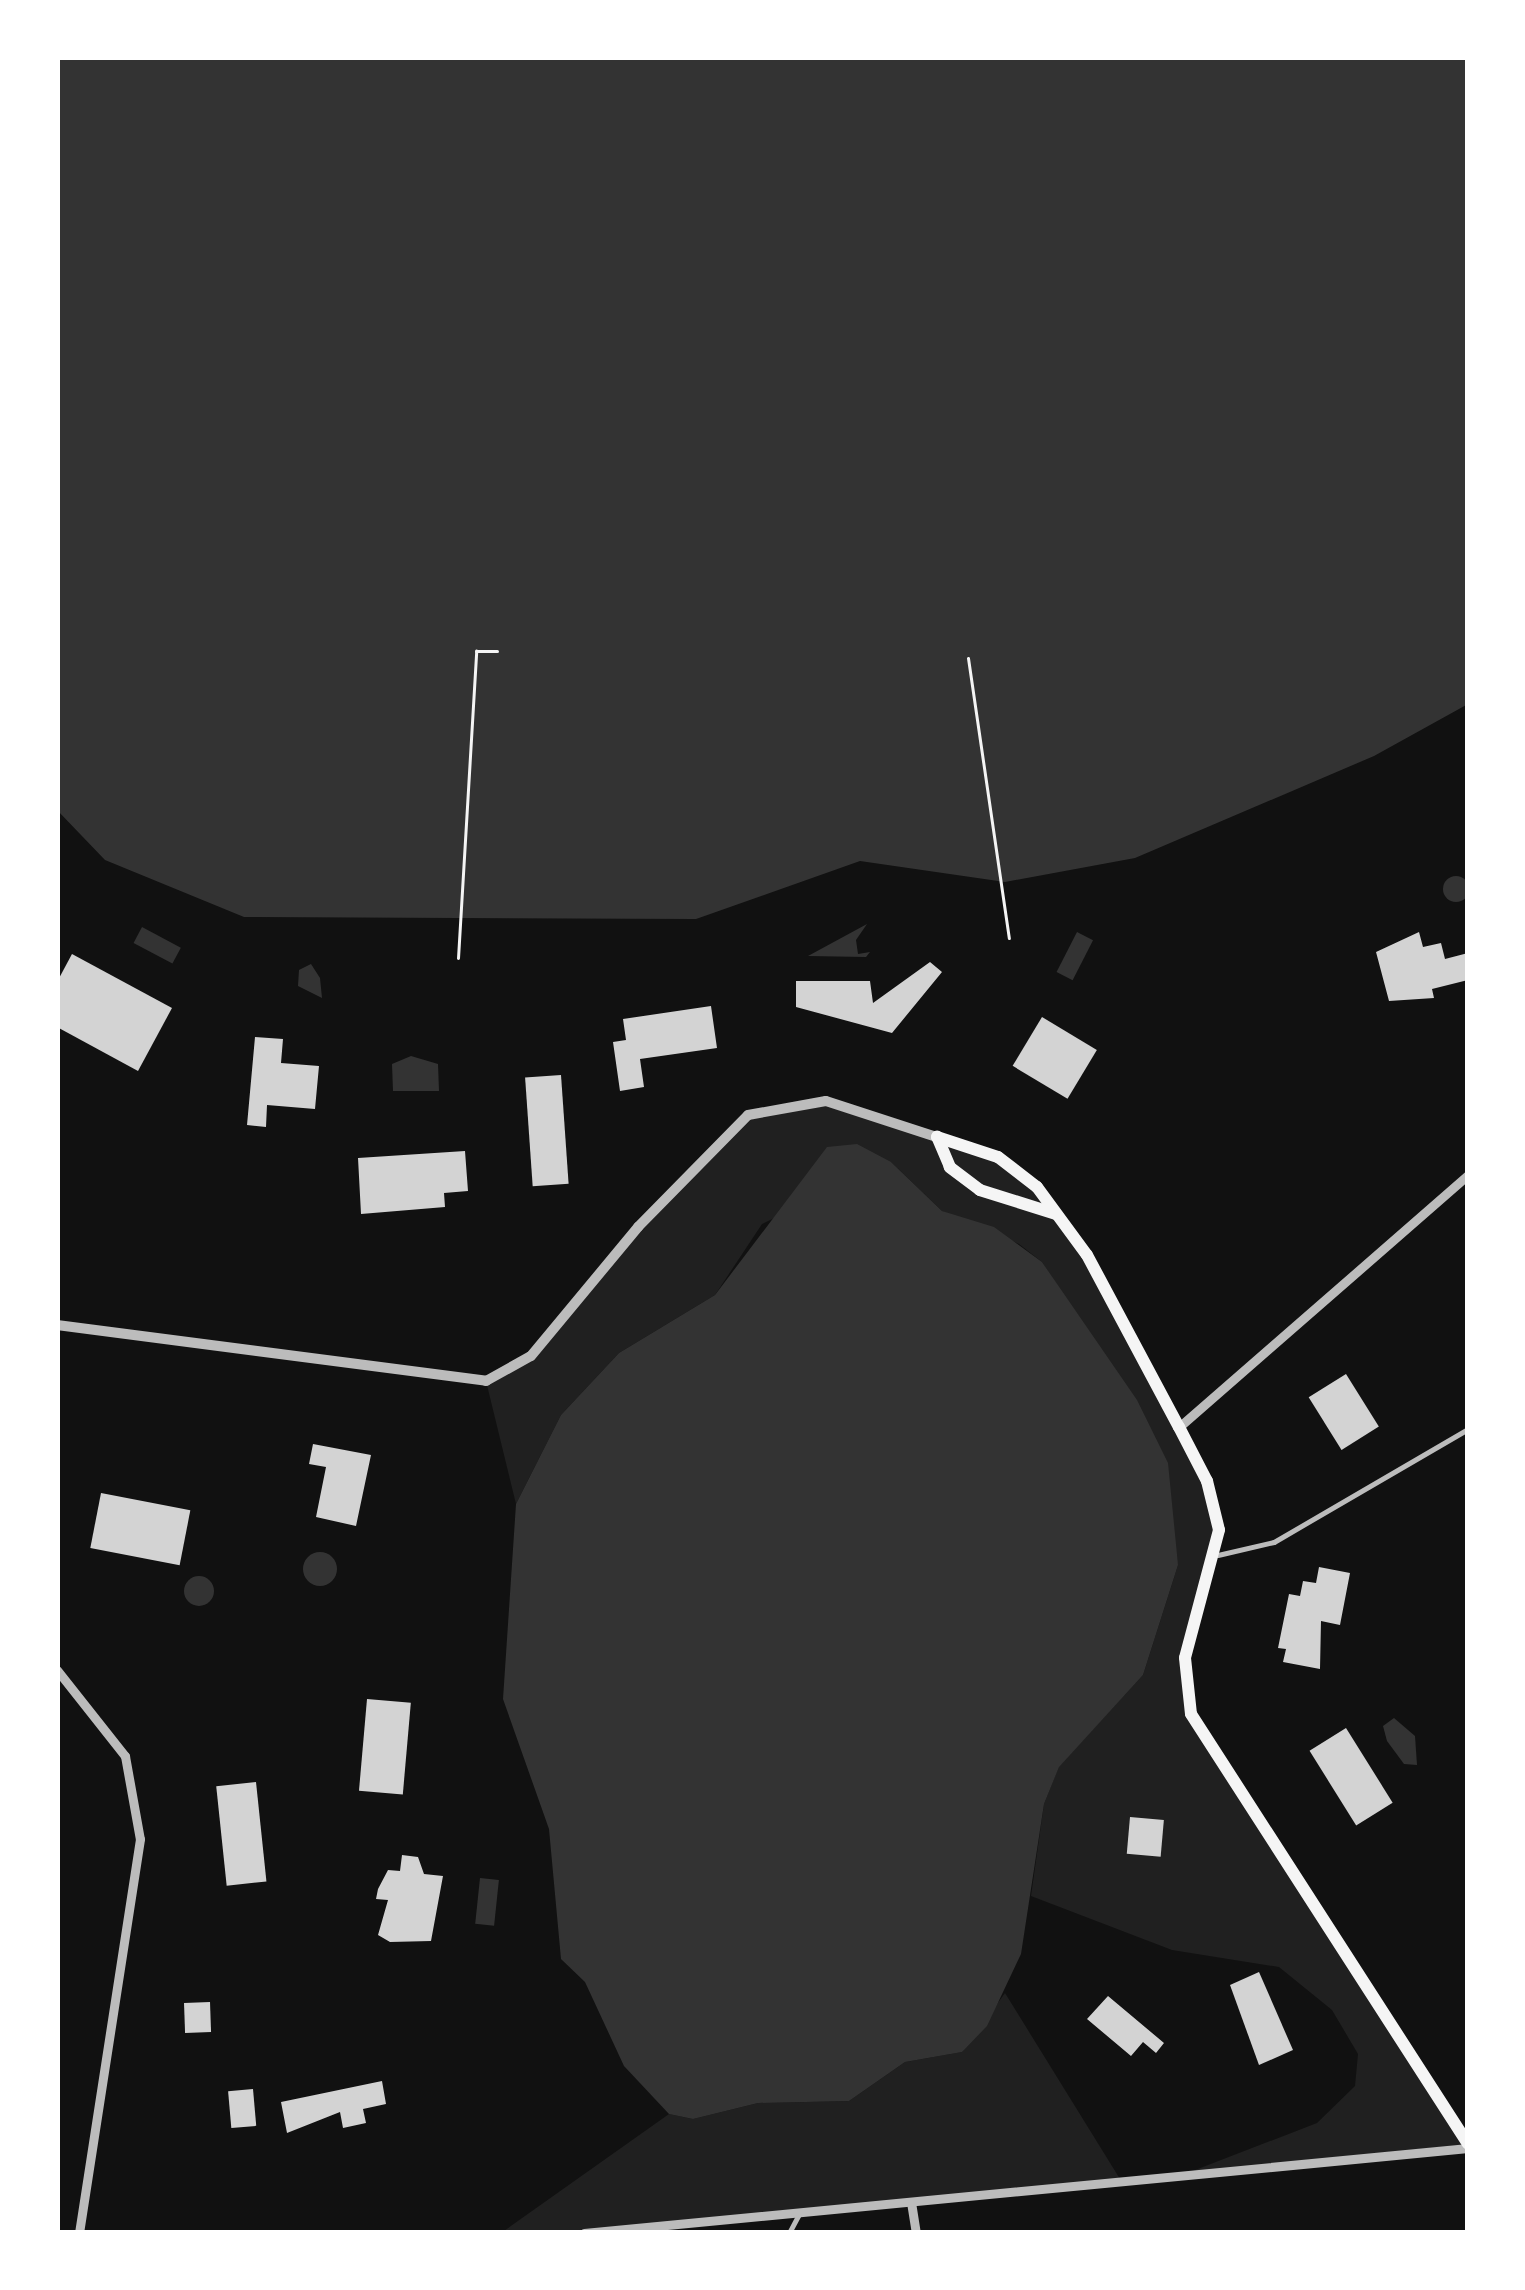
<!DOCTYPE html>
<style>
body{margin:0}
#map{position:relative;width:1525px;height:2290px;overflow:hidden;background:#111;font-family:"Source Sans 3",sans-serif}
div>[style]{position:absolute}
.green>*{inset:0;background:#202020}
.water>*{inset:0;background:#333;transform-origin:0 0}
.round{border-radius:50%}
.building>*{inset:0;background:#d3d3d3;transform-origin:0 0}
.path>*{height:3px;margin:-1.5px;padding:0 1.5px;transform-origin:1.5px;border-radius:1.5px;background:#f5f5f5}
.service>*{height:4.5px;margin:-2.25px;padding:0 2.25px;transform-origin:2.25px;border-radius:2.25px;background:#bcbcbc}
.minor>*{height:9px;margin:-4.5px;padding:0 4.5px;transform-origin:4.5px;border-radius:4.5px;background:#bcbcbc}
.tertiary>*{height:10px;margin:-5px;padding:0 5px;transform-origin:5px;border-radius:5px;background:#bcbcbc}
.secondary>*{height:12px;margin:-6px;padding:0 6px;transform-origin:6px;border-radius:6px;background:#f5f5f5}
span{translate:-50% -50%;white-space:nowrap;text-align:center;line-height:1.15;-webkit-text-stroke:12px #fff;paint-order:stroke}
.frame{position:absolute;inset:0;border:60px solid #fff;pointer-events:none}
</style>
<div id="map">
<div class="green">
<i style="clip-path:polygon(804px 1100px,960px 1138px,1037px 1187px,1087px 1255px,1207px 1481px,1219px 1530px,1190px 1632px,1191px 1714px,1468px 2144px,1190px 2172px,1317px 2123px,1355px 2086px,1358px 2054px,1332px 2010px,1279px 1967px,1172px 1950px,1031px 1896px,1044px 1804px,1059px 1766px,1143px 1675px,1178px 1565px,1102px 1353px,1042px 1262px,1019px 1244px,942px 1211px,891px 1162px,762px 1224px,715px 1295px,619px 1353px,561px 1415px,516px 1504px,486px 1381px,514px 1370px,748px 1115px)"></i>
<i style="clip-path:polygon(1005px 1993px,1120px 2179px,584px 2233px,501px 2233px,669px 2114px,693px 2119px,758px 2103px,849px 2101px,905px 2062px,962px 2052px)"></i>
</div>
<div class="water">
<i style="clip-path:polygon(57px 57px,1468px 57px,1468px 704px,1374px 756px,1135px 858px,1005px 882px,860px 861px,696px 919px,244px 917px,105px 860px,57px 810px)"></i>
<i class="round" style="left:1443px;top:876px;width:26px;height:26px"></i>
<i style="clip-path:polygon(867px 924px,856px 940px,858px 954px,870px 952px,866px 957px,808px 956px)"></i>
<i style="left:142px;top:927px;width:44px;height:18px;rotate:28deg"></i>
<i style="left:1077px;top:932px;width:18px;height:45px;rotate:27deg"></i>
<i style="clip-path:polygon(311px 964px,320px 978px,322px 998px,298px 986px,299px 970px)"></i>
<i style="clip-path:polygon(411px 1056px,438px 1064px,439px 1091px,393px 1091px,392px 1064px)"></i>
<i style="clip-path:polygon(857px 1144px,891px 1162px,942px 1211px,994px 1227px,1042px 1262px,1137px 1400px,1168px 1463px,1178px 1565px,1143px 1675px,1059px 1767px,1044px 1804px,1021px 1954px,987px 2026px,962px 2052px,905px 2062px,849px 2101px,758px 2103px,693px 2119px,669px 2114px,624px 2066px,585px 1982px,561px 1959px,549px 1829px,503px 1699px,516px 1504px,561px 1415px,619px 1353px,715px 1295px,827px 1147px)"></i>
<i class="round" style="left:303px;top:1552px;width:34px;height:34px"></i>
<i class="round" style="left:184px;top:1576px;width:30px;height:30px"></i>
<i style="clip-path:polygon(1394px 1718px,1415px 1736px,1417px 1765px,1404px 1764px,1387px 1741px,1383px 1726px)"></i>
<i style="left:480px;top:1878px;width:19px;height:46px;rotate:6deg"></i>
</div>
<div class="building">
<i style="clip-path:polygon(1419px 932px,1423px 947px,1441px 943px,1445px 959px,1468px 953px,1468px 980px,1432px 989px,1434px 998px,1389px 1001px,1376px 952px)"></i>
<i style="clip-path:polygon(72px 954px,172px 1008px,138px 1071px,57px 1027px,57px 982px)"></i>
<i style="clip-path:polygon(930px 962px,942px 972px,892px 1033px,796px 1007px,796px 981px,870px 981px,873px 1003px)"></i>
<i style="clip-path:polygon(711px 1006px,717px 1048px,640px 1059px,644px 1087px,620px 1091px,613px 1042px,626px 1040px,623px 1019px)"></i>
<i style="left:1042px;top:1017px;width:64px;height:57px;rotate:31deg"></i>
<i style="clip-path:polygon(255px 1037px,283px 1039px,281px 1063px,319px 1066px,315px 1109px,267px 1105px,266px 1127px,247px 1125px)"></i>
<i style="left:561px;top:1075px;width:109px;height:36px;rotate:86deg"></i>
<i style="clip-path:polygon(465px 1151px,468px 1191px,444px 1193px,445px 1207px,361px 1214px,358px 1158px)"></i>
<i style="left:1346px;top:1374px;width:62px;height:44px;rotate:58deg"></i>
<i style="clip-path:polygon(313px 1444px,371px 1455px,356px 1526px,316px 1517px,326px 1467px,309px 1464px)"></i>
<i style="left:101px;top:1493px;width:91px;height:56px;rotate:11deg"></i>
<i style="clip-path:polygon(1319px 1567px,1350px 1573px,1340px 1625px,1321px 1621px,1320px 1669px,1283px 1662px,1286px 1649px,1278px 1648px,1289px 1594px,1300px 1596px,1303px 1581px,1316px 1583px)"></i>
<i style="left:367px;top:1699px;width:44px;height:92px;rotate:5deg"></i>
<i style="left:1346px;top:1728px;width:88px;height:43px;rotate:58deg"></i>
<i style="left:256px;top:1782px;width:100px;height:40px;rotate:84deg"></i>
<i style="left:1130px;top:1817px;width:34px;height:37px;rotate:5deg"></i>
<i style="clip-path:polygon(402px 1855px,418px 1857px,424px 1874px,443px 1876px,431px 1941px,390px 1942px,378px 1935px,388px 1900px,376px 1899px,378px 1889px,388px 1870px,400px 1871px)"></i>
<i style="clip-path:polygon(1259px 1972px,1293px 2050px,1259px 2065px,1230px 1985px)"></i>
<i style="clip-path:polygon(1108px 1996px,1164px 2043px,1156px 2053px,1143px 2042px,1131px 2056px,1087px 2019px)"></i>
<i style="left:210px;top:2002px;width:30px;height:26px;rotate:88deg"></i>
<i style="clip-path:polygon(382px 2081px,386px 2104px,363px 2109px,366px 2123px,343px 2128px,340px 2112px,287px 2133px,281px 2102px)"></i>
<i style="left:253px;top:2089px;width:37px;height:25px;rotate:85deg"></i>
</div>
<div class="path">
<i style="left:968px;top:658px;width:283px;rotate:81.7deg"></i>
<i style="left:458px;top:958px;width:308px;rotate:-86.6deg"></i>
<i style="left:476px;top:651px;width:21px"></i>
</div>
<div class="service">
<i style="left:1218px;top:1555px;width:57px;rotate:-13.1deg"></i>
<i style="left:1274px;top:1542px;width:225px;rotate:-30.2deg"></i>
<i style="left:789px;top:2233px;width:24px;rotate:-62deg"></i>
</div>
<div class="minor">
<i style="left:1179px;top:1427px;width:383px;rotate:-41.1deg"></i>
<i style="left:57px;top:1670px;width:110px;rotate:51.7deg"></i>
<i style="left:125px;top:1756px;width:84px;rotate:79.8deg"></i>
<i style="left:140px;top:1839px;width:399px;rotate:98.8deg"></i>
<i style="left:911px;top:2202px;width:31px;rotate:81deg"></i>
<i style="left:584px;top:2233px;width:888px;rotate:-5.49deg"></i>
</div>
<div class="tertiary">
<i style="left:57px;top:1325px;width:433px;rotate:7.4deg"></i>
<i style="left:486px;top:1381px;width:51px;rotate:-29.1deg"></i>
<i style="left:531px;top:1356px;width:168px;rotate:-50.3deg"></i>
<i style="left:638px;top:1227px;width:157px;rotate:-45.5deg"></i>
<i style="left:748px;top:1115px;width:79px;rotate:-10.2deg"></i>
<i style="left:826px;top:1101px;width:117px;rotate:18deg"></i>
</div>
<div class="secondary">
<i style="left:1056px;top:1214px;width:80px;rotate:-162.5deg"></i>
<i style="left:980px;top:1190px;width:38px;rotate:-143deg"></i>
<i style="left:950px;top:1167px;width:33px;rotate:-113deg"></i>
<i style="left:937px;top:1137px;width:64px;rotate:18.2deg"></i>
<i style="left:998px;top:1157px;width:49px;rotate:37.6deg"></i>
<i style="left:1037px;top:1187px;width:84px;rotate:53.7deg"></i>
<i style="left:1087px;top:1255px;width:195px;rotate:61.9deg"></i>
<i style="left:1179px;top:1427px;width:61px;rotate:62.6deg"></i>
<i style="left:1207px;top:1481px;width:50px;rotate:76.2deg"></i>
<i style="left:1219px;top:1530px;width:132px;rotate:104.9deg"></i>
<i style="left:1185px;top:1658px;width:56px;rotate:83.9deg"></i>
<i style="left:1191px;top:1714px;width:511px;rotate:57.21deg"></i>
</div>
<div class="frame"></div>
</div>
